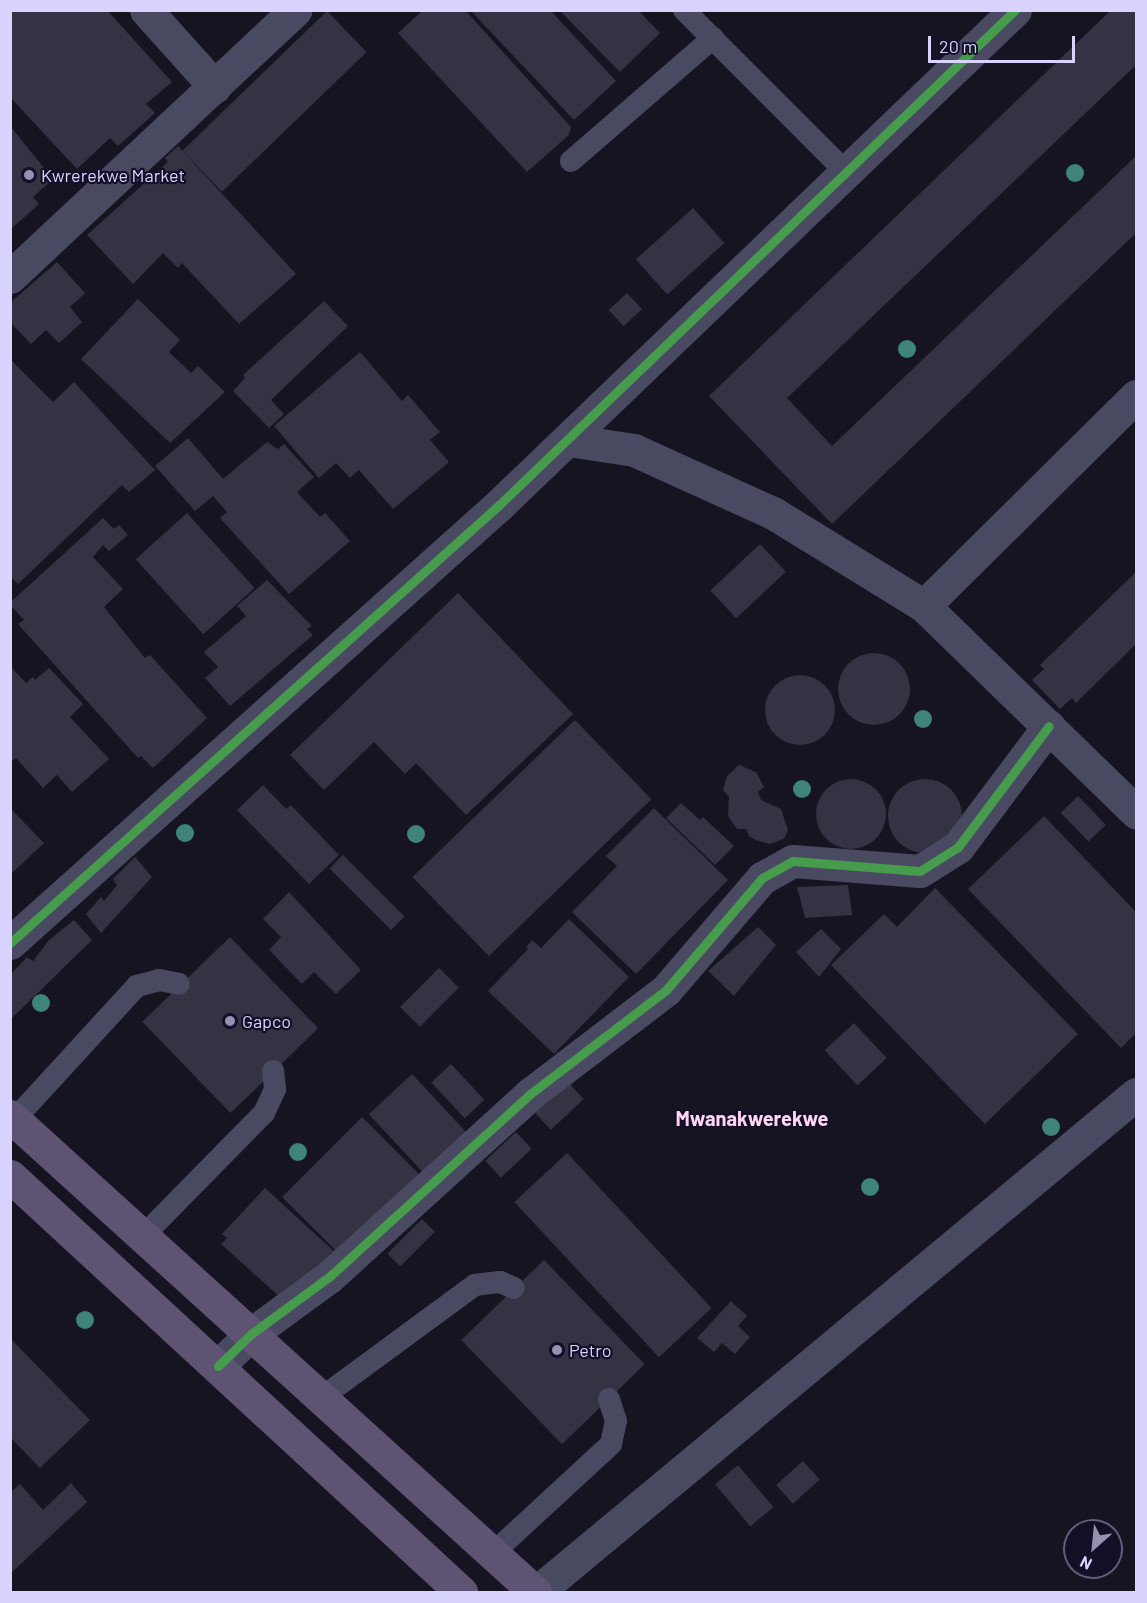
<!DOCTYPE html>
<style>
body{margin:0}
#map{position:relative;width:1147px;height:1603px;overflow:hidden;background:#161421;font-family:Barlow,sans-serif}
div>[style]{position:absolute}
.building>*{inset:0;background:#343243;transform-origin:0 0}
.round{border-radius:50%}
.service>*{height:22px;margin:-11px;padding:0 11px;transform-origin:11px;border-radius:11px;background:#4a4962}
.minor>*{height:33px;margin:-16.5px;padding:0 16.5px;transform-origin:16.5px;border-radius:16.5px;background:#4a4962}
.primary>*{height:33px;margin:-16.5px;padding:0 16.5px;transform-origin:16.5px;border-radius:16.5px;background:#5e5373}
.cycleway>*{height:9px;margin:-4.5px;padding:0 4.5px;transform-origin:4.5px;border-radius:4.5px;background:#469c4c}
.trees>*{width:18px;height:18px;margin:-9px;border-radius:50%;background:#3e8478}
.dots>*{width:16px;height:16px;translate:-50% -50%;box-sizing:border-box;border:3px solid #130f26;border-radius:50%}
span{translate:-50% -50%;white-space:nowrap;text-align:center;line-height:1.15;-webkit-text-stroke:4.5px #130f26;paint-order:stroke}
.poi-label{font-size:18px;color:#d9d4ff}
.left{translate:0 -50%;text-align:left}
.neighbourhood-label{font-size:20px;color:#ffd6f0;font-weight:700}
.frame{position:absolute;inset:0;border:12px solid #d9d4ff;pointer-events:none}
.north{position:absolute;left:1063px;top:1519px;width:60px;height:60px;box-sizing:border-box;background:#130f26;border:2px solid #625e7d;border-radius:50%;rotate:207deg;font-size:16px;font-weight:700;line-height:24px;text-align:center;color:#d9d4ff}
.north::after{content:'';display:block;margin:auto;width:21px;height:27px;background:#9591b1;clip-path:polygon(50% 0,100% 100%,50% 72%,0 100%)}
.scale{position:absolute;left:928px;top:36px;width:147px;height:27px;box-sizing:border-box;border:3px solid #d9d4ff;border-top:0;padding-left:8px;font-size:18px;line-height:21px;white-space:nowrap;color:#d9d4ff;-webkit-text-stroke:4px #130f26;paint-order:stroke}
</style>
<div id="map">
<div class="building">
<i style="clip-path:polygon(10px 10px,107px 10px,172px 82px,146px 104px,155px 113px,118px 146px,110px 138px,77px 169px,10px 97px)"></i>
<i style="clip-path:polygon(423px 10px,465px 10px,571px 127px,569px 135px,527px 172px,398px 33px)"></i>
<i style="clip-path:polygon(470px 10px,550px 10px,616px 81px,574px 120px)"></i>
<i style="clip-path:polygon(559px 10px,638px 10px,660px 33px,620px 72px)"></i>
<i style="clip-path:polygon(1111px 10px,1136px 10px,1136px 65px,787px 398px,832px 446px,1136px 156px,1136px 233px,832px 524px,709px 396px)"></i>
<i style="left:327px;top:11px;width:57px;height:201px;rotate:46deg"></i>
<i style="clip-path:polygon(10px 126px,53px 179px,33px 197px,39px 204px,10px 230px)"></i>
<i style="clip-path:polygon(178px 146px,296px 274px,239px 324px,182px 263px,178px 268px,163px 253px,133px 284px,87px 235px,168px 162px,165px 158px)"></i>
<i style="left:693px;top:208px;width:47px;height:77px;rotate:48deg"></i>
<i style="clip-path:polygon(57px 262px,85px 293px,70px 307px,82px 322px,59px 343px,46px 330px,31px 344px,10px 322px,10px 303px)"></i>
<i style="left:627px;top:293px;width:22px;height:25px;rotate:47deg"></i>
<i style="clip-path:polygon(138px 299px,180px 340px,169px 352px,191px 373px,198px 366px,225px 392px,170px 443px,81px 359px)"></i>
<i style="clip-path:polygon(324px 301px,348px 326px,271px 400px,284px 414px,269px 428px,233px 391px,245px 378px,243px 375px)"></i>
<i style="clip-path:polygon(360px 352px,402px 401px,408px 395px,440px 432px,430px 440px,449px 462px,393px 509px,359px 470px,350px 478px,336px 463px,319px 478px,274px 426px)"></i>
<i style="clip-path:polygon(10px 359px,53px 402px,74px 382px,155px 470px,129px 492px,122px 485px,18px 584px,10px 576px)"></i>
<i style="clip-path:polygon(188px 438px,223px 479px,267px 442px,278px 449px,284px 444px,314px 477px,297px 492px,320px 517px,325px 513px,350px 541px,289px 594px,220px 518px,227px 512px,213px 496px,195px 511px,155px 466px)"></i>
<i style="left:187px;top:513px;width:101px;height:69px;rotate:48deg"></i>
<i style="clip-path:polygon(103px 518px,114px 529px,119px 525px,128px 535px,109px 551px,103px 545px,93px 557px,123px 589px,104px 607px,145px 658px,150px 655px,207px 718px,153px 768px,141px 756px,138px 758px,18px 624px,24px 620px,10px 605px,10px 597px,13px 600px)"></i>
<i style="left:760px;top:544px;width:38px;height:68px;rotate:47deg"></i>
<i style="clip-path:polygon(1136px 572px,1136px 644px,1076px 703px,1072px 698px,1060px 709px,1032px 680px,1044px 669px,1040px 665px)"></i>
<i style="clip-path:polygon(267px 580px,312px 626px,307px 629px,313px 635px,230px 706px,205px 678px,218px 667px,204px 652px,246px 616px,237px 606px)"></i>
<i style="clip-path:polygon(458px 593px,573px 714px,466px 815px,416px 763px,405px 774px,374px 742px,324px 790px,290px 755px)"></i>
<i class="round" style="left:838px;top:653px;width:72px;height:72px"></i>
<i style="clip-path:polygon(10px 666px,26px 683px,33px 677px,35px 680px,49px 668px,83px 704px,70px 717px,109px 759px,72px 792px,57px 775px,43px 788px,16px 758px,10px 763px)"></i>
<i class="round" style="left:765px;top:675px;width:70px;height:70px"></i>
<i style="left:575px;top:720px;width:110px;height:226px;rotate:46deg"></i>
<i style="clip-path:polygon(739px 765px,756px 772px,764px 787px,758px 792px,761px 800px,781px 809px,788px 830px,784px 839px,769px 844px,756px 840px,749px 836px,746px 829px,737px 829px,728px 816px,729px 797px,723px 790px,727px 776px)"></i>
<i class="round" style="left:816px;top:779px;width:70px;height:70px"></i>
<i class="round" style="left:888px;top:779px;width:74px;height:74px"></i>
<i style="clip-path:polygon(263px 785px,286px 809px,291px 805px,339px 855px,309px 884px,237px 810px)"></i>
<i style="left:1078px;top:796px;width:40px;height:24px;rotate:46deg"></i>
<i style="clip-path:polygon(681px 803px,700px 820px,703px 817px,734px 846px,715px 865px,666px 818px)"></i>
<i style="clip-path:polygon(10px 808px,44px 843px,10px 875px)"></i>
<i style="clip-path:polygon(654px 808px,728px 880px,636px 974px,572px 912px,617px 866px,606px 856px)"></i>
<i style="clip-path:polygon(1044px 816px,1136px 912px,1136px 1033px,1121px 1048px,968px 889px)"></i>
<i style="left:343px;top:855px;width:87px;height:19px;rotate:45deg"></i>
<i style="clip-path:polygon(135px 857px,152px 877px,101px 933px,86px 914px,101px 897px,104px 901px,117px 885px,113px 879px)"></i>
<i style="clip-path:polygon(848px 885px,852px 915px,805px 918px,797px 887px)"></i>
<i style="clip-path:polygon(935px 888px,1078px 1034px,985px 1124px,831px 965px,884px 914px,897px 927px)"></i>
<i style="clip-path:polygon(289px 892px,361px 970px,336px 994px,314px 972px,302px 984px,269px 950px,281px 937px,263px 919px)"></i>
<i style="clip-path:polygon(569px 919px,629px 977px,554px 1054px,488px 991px,528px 949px,526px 947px,532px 940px,541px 948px)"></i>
<i style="clip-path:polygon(74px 920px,92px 940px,10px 1020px,10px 975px,27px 957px,33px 961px,49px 940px)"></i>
<i style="clip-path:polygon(758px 927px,776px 945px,734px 996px,708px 971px)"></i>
<i style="clip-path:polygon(821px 929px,841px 949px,819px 977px,796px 952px)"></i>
<i style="left:230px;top:937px;width:127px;height:122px;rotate:46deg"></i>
<i style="left:439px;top:968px;width:28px;height:55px;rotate:45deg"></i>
<i style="left:854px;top:1023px;width:48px;height:40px;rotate:47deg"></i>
<i style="left:451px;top:1064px;width:49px;height:27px;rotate:47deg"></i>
<i style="left:412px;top:1074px;width:81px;height:59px;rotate:47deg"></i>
<i style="left:566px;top:1080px;width:26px;height:45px;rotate:47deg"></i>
<i style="left:362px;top:1117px;width:84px;height:113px;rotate:45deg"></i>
<i style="left:516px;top:1132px;width:23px;height:42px;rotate:47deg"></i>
<i style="left:567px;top:1153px;width:212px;height:72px;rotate:47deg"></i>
<i style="clip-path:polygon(265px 1188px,337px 1254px,281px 1298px,221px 1244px,227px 1238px,222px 1234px)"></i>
<i style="left:422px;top:1219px;width:18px;height:49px;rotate:45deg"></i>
<i style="left:544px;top:1260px;width:145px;height:115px;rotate:46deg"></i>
<i style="clip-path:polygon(731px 1301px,747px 1316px,738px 1326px,750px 1337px,735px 1354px,722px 1343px,714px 1352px,697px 1338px)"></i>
<i style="clip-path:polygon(10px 1338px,90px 1420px,40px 1468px,10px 1437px)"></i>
<i style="left:803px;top:1461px;width:25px;height:36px;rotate:48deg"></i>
<i style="left:738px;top:1465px;width:55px;height:30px;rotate:50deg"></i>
<i style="clip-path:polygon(71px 1483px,87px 1502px,10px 1574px,10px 1493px,20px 1484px,43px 1510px)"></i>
</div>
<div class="service">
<i style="left:684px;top:10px;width:228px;rotate:45deg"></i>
<i style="left:571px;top:161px;width:188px;rotate:-40.9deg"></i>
<i style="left:14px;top:1120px;width:182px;rotate:-47.5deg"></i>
<i style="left:137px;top:986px;width:23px;rotate:-15deg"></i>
<i style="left:159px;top:980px;width:20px;rotate:11deg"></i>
<i style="left:144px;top:1235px;width:171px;rotate:-45.5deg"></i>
<i style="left:264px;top:1113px;width:26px;rotate:-65deg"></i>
<i style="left:275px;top:1089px;width:18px;rotate:-96deg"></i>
<i style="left:321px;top:1398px;width:191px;rotate:-36.3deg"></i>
<i style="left:475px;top:1285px;width:25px;rotate:-7deg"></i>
<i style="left:500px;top:1282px;width:15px;rotate:23deg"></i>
<i style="left:492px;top:1554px;width:162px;rotate:-42.7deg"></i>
<i style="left:611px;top:1444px;width:24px;rotate:-78deg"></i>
<i style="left:616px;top:1421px;width:23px;rotate:-108deg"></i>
</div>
<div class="minor">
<i style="left:146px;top:10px;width:103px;rotate:48.1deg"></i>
<i style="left:10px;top:277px;width:391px;rotate:-43.1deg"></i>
<i style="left:1136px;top:396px;width:298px;rotate:135.3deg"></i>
<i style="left:924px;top:606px;width:296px;rotate:44.2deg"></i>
<i style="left:568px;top:440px;width:67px;rotate:8.6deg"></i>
<i style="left:634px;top:450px;width:153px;rotate:24.4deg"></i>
<i style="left:773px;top:513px;width:177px;rotate:31.6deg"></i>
<i style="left:10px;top:943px;width:656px;rotate:-41.85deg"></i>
<i style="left:499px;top:505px;width:715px;rotate:-43.81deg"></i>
<i style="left:218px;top:1366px;width:46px;rotate:-44.1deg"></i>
<i style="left:251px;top:1334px;width:97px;rotate:-36.2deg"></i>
<i style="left:329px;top:1277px;width:272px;rotate:-42.3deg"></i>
<i style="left:530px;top:1094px;width:171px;rotate:-37.4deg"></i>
<i style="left:666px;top:990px;width:148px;rotate:-49.4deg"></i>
<i style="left:762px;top:878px;width:35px;rotate:-29deg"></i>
<i style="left:793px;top:861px;width:127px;rotate:4.5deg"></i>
<i style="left:920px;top:871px;width:45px;rotate:-32.3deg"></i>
<i style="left:958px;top:847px;width:151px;rotate:-53.1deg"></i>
<i style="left:537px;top:1592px;width:779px;rotate:-39.74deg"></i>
</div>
<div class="primary">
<i style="left:10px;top:1116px;width:709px;rotate:42.2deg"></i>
<i style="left:10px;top:1176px;width:614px;rotate:42.69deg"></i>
</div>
<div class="cycleway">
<i style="left:10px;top:943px;width:656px;rotate:-41.85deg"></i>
<i style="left:499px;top:505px;width:715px;rotate:-43.81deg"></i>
<i style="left:218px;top:1366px;width:46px;rotate:-44.1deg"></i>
<i style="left:251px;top:1334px;width:97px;rotate:-36.2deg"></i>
<i style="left:329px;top:1277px;width:272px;rotate:-42.3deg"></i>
<i style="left:530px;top:1094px;width:171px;rotate:-37.4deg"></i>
<i style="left:666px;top:990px;width:148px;rotate:-49.4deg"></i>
<i style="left:762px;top:878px;width:35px;rotate:-29deg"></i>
<i style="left:793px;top:861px;width:127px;rotate:4.5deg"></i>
<i style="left:920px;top:871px;width:45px;rotate:-32.3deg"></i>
<i style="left:958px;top:847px;width:151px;rotate:-53.1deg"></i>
</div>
<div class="trees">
<i style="left:1075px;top:173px"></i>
<i style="left:907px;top:349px"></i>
<i style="left:923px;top:719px"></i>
<i style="left:802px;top:789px"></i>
<i style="left:185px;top:833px"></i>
<i style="left:416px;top:834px"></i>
<i style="left:41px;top:1003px"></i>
<i style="left:1051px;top:1127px"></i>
<i style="left:298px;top:1152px"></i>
<i style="left:870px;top:1187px"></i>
<i style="left:85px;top:1320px"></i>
</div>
<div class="dots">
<i style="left:29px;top:175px;background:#9591b1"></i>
<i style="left:230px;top:1021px;background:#9591b1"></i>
<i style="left:557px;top:1350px;background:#9591b1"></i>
</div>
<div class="poi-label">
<span class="left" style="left:41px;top:175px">Kwrerekwe Market</span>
<span class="left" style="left:242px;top:1021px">Gapco</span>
<span class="left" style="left:569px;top:1350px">Petro</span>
</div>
<div class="neighbourhood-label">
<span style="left:752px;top:1118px">Mwanakwerekwe</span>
</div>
<div class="frame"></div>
<div class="north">N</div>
<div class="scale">20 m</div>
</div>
